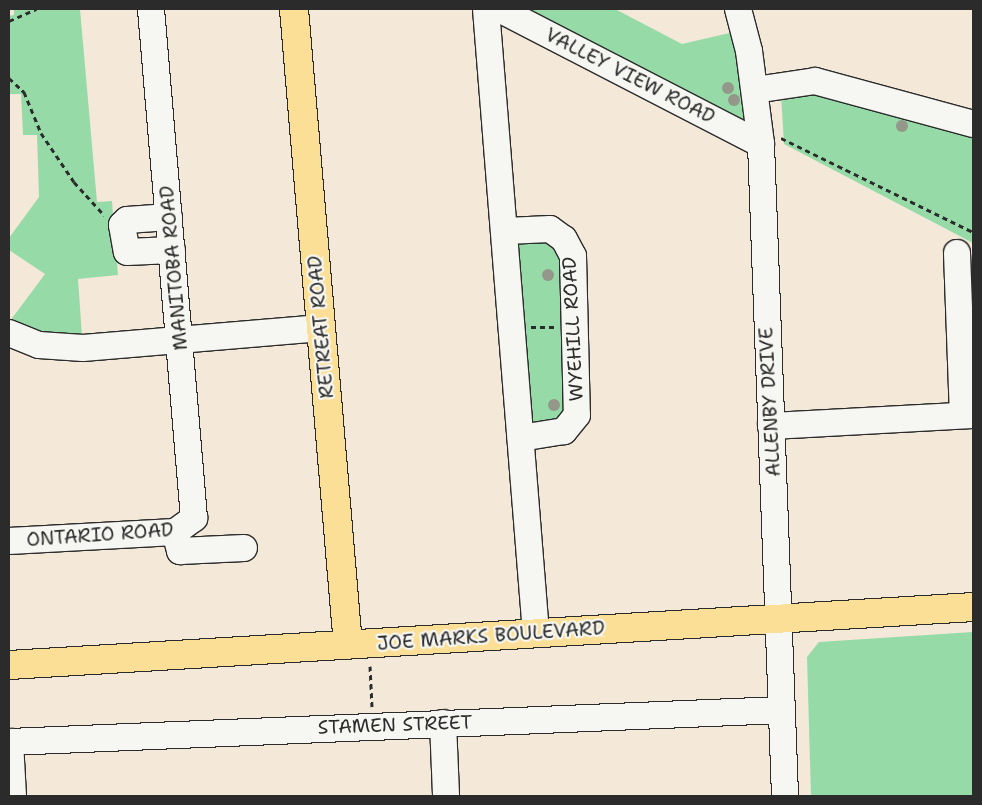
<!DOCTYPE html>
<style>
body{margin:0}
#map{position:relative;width:982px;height:805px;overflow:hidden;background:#f4e8d9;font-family:"Shantell Sans",sans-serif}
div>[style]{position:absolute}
.green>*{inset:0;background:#96dba7}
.path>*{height:3px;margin-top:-1.5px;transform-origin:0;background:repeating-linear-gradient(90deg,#2b2b2b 0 5px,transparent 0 9px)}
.roads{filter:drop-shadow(1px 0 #2b2b2b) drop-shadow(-1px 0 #2b2b2b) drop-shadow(0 1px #2b2b2b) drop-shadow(0 -1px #2b2b2b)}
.minor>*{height:26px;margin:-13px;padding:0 13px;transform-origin:13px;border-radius:13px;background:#f6f6f2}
.major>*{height:28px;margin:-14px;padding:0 14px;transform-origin:14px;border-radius:14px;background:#fbdf96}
.trees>*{width:12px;height:12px;margin:-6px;border-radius:50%;background:#94988a}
span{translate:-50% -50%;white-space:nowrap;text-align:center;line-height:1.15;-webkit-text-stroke:4.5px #f6f6f2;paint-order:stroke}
.street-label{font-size:19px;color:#2b2b2b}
.frame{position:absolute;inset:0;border:10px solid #2b2b2b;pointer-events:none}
</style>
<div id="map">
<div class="green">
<i style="clip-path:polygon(14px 9px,80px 9px,97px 202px,112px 201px,118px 275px,78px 279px,82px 336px,42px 332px,10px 321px,45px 274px,9px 250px,9px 238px,39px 197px,37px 135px,23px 135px,21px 94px,9px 94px,9px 16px,14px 15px)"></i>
<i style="clip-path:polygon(519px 9px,615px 9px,682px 44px,734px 32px,746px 116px,742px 120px)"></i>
<i style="clip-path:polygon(807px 87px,973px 131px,973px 243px,784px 144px,781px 95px)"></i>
<i style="clip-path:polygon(508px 231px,562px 240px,576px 413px,523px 441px)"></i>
<i style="clip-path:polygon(973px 632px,973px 796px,811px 796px,807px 657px,819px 642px)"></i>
</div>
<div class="path">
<i style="left:9px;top:21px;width:30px;rotate:-24deg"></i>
<i style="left:9px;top:78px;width:21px;rotate:43deg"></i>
<i style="left:24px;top:92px;width:44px;rotate:67.5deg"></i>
<i style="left:41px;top:133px;width:59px;rotate:56deg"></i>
<i style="left:74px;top:182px;width:45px;rotate:47.7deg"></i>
<i style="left:781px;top:138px;width:214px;rotate:26.1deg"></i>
<i style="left:531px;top:327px;width:24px"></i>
<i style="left:370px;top:666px;width:41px;rotate:87.2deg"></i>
</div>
<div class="roads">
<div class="minor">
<i style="left:486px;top:9px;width:626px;rotate:85.42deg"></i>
<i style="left:499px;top:9px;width:295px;rotate:27.3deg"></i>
<i style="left:738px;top:9px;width:43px;rotate:75.3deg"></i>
<i style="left:749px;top:51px;width:94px;rotate:82.6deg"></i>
<i style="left:761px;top:144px;width:652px;rotate:87.89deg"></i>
<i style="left:755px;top:90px;width:61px;rotate:-8.5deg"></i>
<i style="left:815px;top:81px;width:164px;rotate:15.2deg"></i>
<i style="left:169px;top:217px;width:42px;rotate:175.9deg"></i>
<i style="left:127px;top:220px;width:7px;rotate:135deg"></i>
<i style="left:122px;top:225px;width:27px;rotate:80deg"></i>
<i style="left:127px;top:252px;width:45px;rotate:-2.5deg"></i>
<i style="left:506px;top:231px;width:44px;rotate:-2.6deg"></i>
<i style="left:550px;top:229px;width:17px;rotate:36deg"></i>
<i style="left:564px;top:239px;width:19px;rotate:62deg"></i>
<i style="left:573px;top:256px;width:159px;rotate:88.6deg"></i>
<i style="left:577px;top:415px;width:21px;rotate:129deg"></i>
<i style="left:564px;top:431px;width:44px;rotate:170.8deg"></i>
<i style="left:957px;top:253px;width:162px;rotate:87.9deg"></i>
<i style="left:9px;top:333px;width:32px;rotate:22deg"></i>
<i style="left:39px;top:345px;width:44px;rotate:3.9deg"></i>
<i style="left:83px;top:348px;width:239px;rotate:-4.8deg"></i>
<i style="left:771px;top:426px;width:202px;rotate:-3.1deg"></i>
<i style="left:175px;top:532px;width:20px;rotate:75deg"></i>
<i style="left:180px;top:551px;width:64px;rotate:-2.7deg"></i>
<i style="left:9px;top:541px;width:166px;rotate:-3.1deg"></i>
<i style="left:175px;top:532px;width:24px;rotate:-36deg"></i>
<i style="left:194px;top:518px;width:511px;rotate:-94.83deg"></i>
<i style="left:443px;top:723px;width:73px;rotate:87.6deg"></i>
<i style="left:9px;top:742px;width:773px;rotate:-2.37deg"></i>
<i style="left:10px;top:742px;width:54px;rotate:86.8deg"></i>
</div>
<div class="major">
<i style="left:294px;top:9px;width:638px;rotate:85.15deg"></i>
<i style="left:9px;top:665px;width:966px;rotate:-3.44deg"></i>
</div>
</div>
<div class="trees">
<i style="left:728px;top:88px"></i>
<i style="left:734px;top:100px"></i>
<i style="left:902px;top:126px"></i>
<i style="left:548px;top:275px"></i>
<i style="left:554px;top:405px"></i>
</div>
<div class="street-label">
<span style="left:630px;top:76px;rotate:27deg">VALLEY VIEW ROAD</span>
<span style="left:174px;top:268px;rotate:-95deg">MANITOBA ROAD</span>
<span style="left:321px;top:327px;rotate:-95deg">RETREAT ROAD</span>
<span style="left:573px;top:329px;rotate:-93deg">WYEHILL ROAD</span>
<span style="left:770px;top:402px;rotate:-93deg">ALLENBY DRIVE</span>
<span style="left:100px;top:535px;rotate:-4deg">ONTARIO ROAD</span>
<span style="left:491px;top:636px;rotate:-4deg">JOE MARKS BOULEVARD</span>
<span style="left:395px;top:725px;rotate:-2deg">STAMEN STREET</span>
</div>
<div class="frame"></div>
</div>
